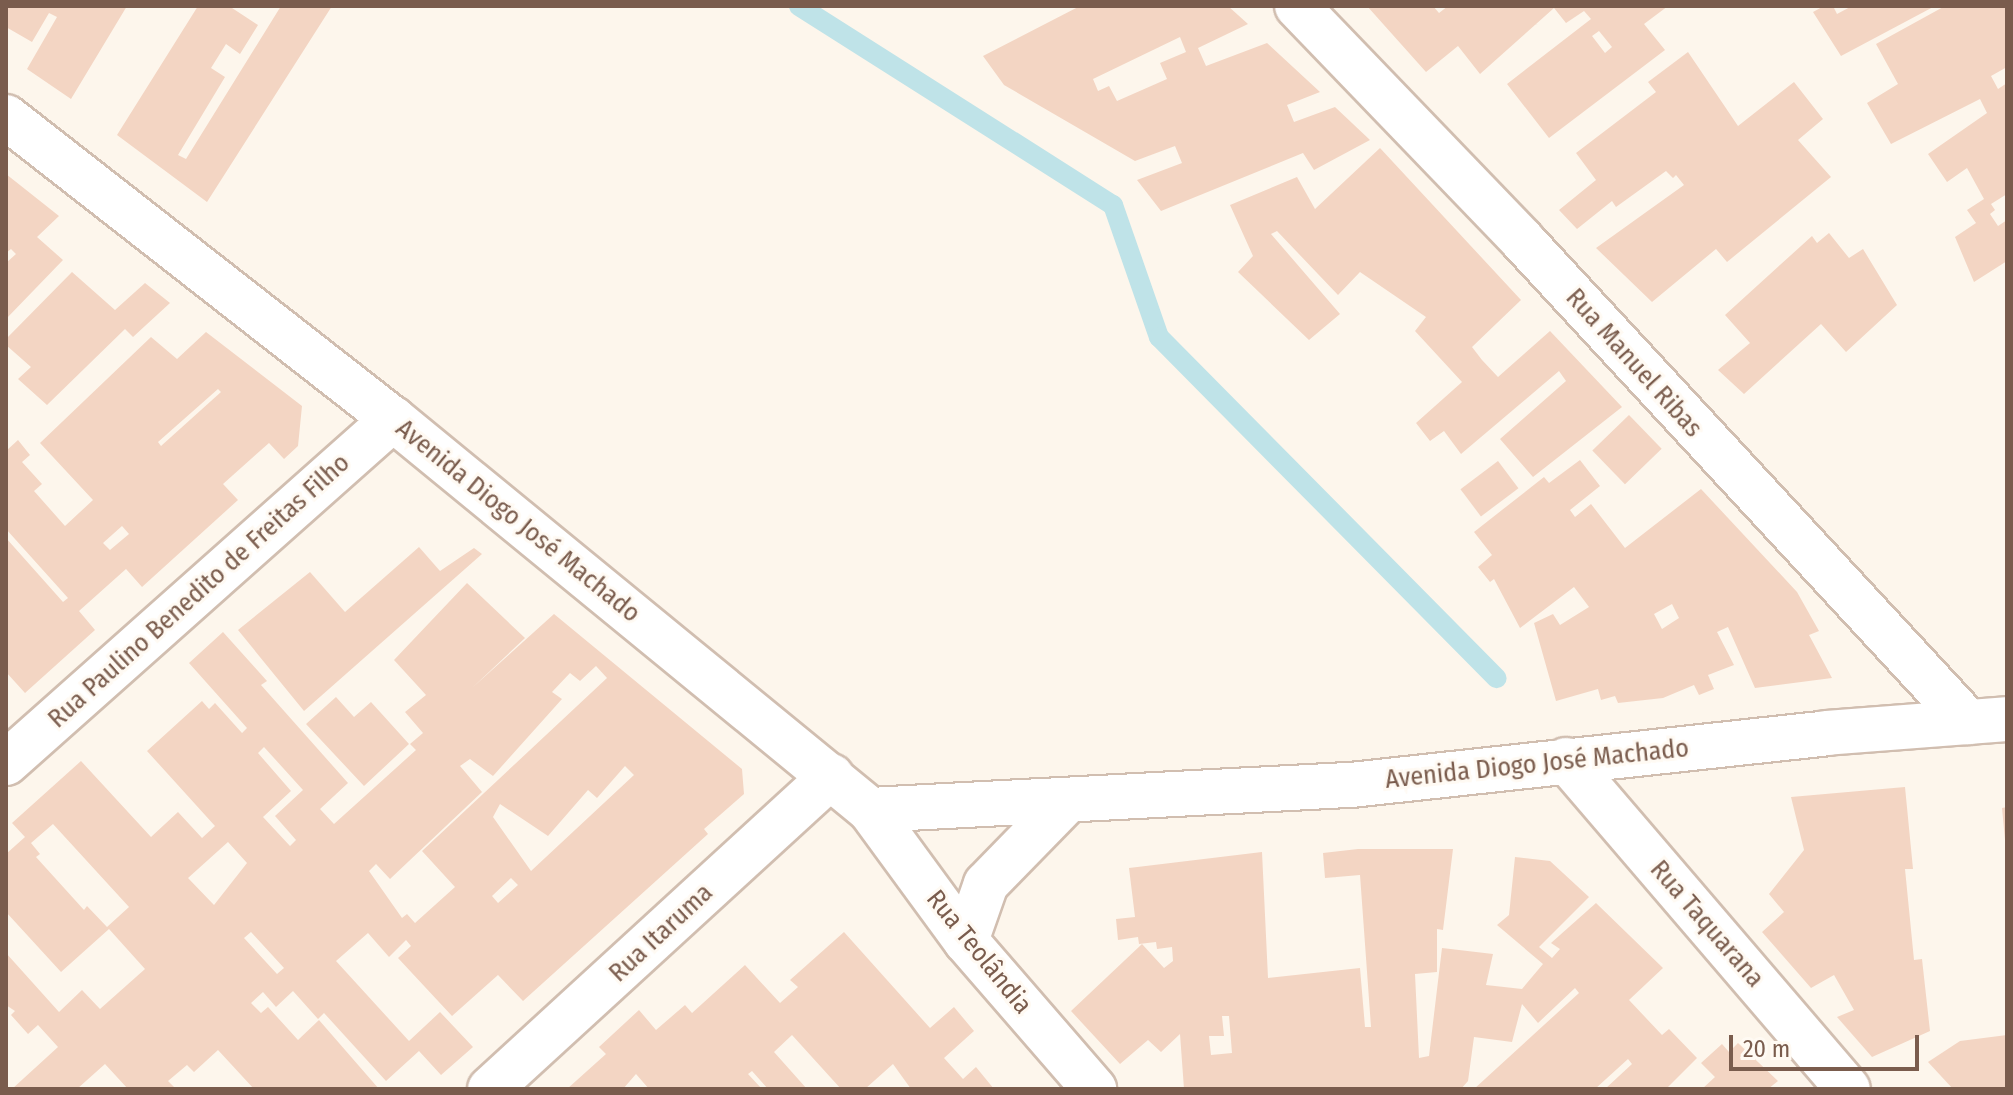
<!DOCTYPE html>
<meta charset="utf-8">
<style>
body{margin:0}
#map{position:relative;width:2013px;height:1095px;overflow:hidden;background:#fdf6ec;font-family:"Fira Sans Condensed",sans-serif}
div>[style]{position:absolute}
.stream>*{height:20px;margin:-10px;padding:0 10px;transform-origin:10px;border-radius:10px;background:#bfe3e8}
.building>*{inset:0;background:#f3d5c3;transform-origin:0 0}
.roads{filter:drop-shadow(2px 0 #d1beb0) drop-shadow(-2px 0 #d1beb0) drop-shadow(0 2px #d1beb0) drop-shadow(0 -2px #d1beb0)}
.street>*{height:44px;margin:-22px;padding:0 22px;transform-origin:22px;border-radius:22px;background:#fff}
span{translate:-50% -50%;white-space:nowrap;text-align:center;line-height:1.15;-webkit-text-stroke:6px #fffaf3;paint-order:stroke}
.street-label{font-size:26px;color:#7a5c4d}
.frame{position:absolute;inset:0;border:8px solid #7a5c4d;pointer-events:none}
.scale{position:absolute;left:1729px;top:1035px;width:190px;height:36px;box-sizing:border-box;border:4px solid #7a5c4d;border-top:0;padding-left:10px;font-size:24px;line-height:28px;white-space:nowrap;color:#7a5c4d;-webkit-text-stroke:6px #fffaf3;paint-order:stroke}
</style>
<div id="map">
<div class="stream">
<i style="left:799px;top:6px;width:372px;rotate:32.4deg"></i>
<i style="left:1113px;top:205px;width:140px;rotate:70.8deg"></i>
<i style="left:1159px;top:337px;width:480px;rotate:45.3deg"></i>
</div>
<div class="building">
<i style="clip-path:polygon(6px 6px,127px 6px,71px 99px,27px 69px,57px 17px,49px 13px,32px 42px,6px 27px)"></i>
<i style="clip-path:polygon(198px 6px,229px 6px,258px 25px,240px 54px,226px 44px,211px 68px,225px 77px,178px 155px,186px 159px,281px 6px,332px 6px,207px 202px,117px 135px)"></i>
<i style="clip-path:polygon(evenodd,1080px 6px,1228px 6px,1248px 24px,1198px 48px,1206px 66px,1267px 43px,1320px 92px,1287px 105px,1294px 122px,1335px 107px,1370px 140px,1314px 170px,1303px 153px,1161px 211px,1137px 180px,1182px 163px,1175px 146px,1135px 161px,1004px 85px,983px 56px,1080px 6px,1180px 37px,1186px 52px,1160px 63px,1167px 79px,1117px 101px,1109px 86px,1098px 91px,1093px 79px,1180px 37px)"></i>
<i style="clip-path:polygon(evenodd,1367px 6px,1433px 6px,1439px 13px,1448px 6px,1668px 6px,1644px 24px,1665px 50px,1549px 138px,1507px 84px,1591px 19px,1584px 11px,1566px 23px,1554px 8px,1480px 74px,1458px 46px,1426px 72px,1367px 6px,1599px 31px,1612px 47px,1605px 53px,1592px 36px,1599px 31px)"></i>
<i style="clip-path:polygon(1824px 6px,1833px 6px,1837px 14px,1852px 6px,1935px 6px,1841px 56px,1813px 12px)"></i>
<i style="clip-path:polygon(1945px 6px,2007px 6px,2007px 67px,1991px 76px,1998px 89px,2007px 83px,2007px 194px,1991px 204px,1995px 210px,1990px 214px,1998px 226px,2007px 220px,2007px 261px,1974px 282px,1955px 237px,1976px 223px,1967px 210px,1984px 199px,1967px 168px,1947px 182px,1928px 154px,1987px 113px,1980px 99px,1891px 144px,1867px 103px,1898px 84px,1876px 44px)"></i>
<i style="clip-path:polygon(1688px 52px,1738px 126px,1794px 82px,1823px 119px,1798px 140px,1831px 177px,1727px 262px,1716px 249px,1652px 302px,1596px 248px,1684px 185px,1676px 175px,1673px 178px,1666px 171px,1616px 207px,1612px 201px,1577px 229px,1559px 210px,1596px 180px,1576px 153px,1656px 92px,1648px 82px)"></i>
<i style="clip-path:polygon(1380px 148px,1521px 300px,1472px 347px,1482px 360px,1498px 377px,1550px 331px,1622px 407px,1533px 477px,1500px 439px,1566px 381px,1559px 371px,1461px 454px,1444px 431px,1430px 441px,1416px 423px,1462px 382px,1415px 331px,1426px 317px,1360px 272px,1338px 295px,1277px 231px,1271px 234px,1340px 314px,1309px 340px,1238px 272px,1253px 256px,1230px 205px,1297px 177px,1315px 209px)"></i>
<i style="clip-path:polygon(6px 174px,59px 216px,37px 237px,63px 260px,6px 319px,6px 263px,16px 254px,11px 249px,6px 253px)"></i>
<i style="clip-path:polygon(1829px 233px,1849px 258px,1863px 249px,1897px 305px,1846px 352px,1821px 324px,1744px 394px,1718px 370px,1750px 343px,1725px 315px,1812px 236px,1817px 243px)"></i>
<i style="clip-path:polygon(72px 272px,115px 310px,145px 283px,170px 303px,133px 337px,125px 329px,47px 405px,18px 379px,31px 367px,6px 345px,6px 339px)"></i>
<i style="clip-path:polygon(evenodd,206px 332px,302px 406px,298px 446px,284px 459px,269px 443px,223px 484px,238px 500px,142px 587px,126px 569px,79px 611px,95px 630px,25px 693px,6px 672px,6px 538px,63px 602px,68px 598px,6px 529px,6px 451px,18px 440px,30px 455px,22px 462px,42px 484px,34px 491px,65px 526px,93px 500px,40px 443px,151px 337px,177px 359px,206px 332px,218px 389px,221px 392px,161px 446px,158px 442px,218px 389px,206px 332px,122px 526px,129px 534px,110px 550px,103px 543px,122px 526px)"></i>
<i style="left:1629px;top:415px;width:47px;height:51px;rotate:46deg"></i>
<i style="clip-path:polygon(evenodd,1580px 460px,1600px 486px,1570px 510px,1575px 517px,1591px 504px,1625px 548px,1701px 489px,1797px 592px,1819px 631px,1809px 635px,1832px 678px,1755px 688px,1728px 627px,1717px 632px,1734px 665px,1708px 675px,1714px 689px,1699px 695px,1694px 685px,1663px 698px,1618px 703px,1615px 696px,1601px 700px,1598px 689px,1556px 701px,1534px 623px,1553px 614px,1560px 625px,1589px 607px,1574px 587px,1520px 628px,1494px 579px,1490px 582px,1478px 567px,1492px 555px,1474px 532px,1544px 477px,1549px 483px,1580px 460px,1672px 604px,1679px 618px,1662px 629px,1654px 614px,1672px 604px)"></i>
<i style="left:1498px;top:461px;width:34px;height:47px;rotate:53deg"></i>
<i style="clip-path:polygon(419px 547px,440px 571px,474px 548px,482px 554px,304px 711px,238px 630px,310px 572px,345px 612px)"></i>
<i style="clip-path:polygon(evenodd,467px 583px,525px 638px,472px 688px,554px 614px,742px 769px,744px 794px,704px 829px,708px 834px,523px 1001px,498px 975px,452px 1016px,398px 958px,411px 946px,406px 940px,389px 957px,368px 933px,336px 961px,409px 1041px,440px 1012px,473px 1047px,441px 1075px,419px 1051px,386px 1081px,324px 1013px,318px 1019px,293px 991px,276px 1007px,263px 992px,251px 1003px,261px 1013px,268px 1007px,298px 1040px,319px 1020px,379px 1089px,254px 1089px,218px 1050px,194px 1072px,187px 1065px,168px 1081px,176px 1089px,128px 1089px,105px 1064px,77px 1089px,12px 1089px,58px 1047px,38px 1025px,28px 1034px,11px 1015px,15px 1011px,6px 1005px,6px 953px,59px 1012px,82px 990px,100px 1009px,145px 969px,109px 929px,61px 972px,6px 912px,6px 854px,25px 837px,12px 823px,81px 761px,151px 837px,178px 812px,202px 838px,215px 826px,147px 751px,202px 701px,209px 709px,215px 703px,242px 733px,247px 728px,189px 663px,223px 632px,267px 681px,261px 685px,348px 783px,320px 809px,334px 824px,416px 750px,410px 744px,423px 733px,405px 712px,426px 695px,394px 660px,467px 583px,596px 666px,607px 678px,422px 851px,455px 887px,415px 923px,407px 914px,402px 918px,369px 871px,376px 864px,390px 879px,482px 792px,460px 766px,470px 759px,493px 776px,562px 699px,552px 692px,570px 673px,580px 681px,596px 666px,467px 583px,264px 747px,303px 790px,275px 816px,296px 840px,290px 846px,263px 817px,291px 791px,258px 753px,264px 747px,467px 583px,625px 766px,634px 775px,531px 871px,493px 817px,500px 804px,548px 836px,588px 790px,597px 798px,625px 766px,467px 583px,53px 824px,129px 907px,107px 927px,87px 906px,84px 910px,36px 857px,40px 854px,31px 843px,53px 824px,467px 583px,228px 842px,247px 863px,214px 905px,188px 878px,228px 842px,467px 583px,511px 878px,518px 885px,498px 903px,492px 896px,511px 878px,467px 583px,251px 932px,284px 968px,277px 974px,244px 938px,251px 932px)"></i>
<i style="clip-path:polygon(336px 697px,354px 717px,371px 702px,409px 744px,364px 786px,306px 724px)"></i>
<i style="clip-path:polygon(1905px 787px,1913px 869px,1905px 869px,1914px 960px,1922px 959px,1930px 1031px,1872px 1057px,1837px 1017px,1854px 1010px,1834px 975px,1811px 988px,1762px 932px,1784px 912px,1769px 894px,1804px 850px,1791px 797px)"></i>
<i style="clip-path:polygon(2007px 807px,2007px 840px,2005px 840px,2002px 808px)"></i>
<i style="clip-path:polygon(evenodd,1358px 849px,1453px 849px,1443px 930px,1437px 929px,1437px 972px,1415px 974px,1419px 1058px,1429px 1056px,1442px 948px,1493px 954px,1486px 985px,1522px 989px,1543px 964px,1497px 925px,1509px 915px,1515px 857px,1550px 861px,1589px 897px,1539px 947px,1552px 958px,1560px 949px,1551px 943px,1596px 903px,1663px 968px,1629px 1000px,1662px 1035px,1669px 1029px,1697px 1058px,1666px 1089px,1605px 1089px,1632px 1064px,1628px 1059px,1595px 1089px,1474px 1089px,1579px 993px,1575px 988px,1538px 1023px,1522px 1004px,1512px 1042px,1474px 1037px,1468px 1081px,1461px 1089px,1184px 1089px,1180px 1034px,1161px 1052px,1148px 1040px,1120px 1064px,1071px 1011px,1142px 944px,1164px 968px,1173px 961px,1172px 947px,1157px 949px,1156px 942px,1139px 944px,1138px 937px,1118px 940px,1116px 919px,1135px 917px,1129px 868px,1262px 852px,1268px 978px,1360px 968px,1365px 1027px,1371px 1027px,1360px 875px,1325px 878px,1323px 853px,1358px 849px,1222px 1016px,1229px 1016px,1232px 1053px,1211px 1055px,1209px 1036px,1224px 1036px,1222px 1016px)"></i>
<i style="clip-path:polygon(844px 932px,930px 1028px,954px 1007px,974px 1031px,944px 1058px,963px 1079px,976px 1067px,994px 1089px,911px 1089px,893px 1064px,865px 1089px,841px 1089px,792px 1035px,774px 1052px,807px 1089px,768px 1089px,752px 1071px,748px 1074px,762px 1089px,649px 1089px,636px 1074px,623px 1089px,567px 1089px,606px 1054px,599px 1047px,639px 1010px,656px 1030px,685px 1005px,692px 1013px,745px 965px,780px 1003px,798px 987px,790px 980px)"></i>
<i style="clip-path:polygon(2007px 1035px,2007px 1089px,1953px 1089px,1928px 1062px,1960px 1041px)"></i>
<i style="clip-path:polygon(1738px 1043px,1778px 1081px,1768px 1089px,1702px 1089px,1715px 1077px,1701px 1063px,1722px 1044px,1729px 1052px)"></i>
</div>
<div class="roads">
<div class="street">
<i style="left:1297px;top:6px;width:325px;rotate:46.1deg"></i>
<i style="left:1522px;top:240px;width:657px;rotate:47.22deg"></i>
<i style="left:6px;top:117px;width:491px;rotate:38deg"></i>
<i style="left:393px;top:419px;width:617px;rotate:39.34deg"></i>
<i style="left:870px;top:810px;width:162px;rotate:53.8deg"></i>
<i style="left:966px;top:941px;width:196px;rotate:49.1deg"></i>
<i style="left:1566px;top:760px;width:433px;rotate:49.4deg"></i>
<i style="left:6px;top:763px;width:518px;rotate:-41.63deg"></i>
<i style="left:870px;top:810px;width:482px;rotate:-3deg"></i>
<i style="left:1351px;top:785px;width:478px;rotate:-6.2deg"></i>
<i style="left:1826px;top:733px;width:182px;rotate:-4.4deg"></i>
<i style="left:966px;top:941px;width:60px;rotate:-70.7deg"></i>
<i style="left:986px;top:884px;width:115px;rotate:-45.7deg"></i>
<i style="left:490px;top:1089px;width:463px;rotate:-42.5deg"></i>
</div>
</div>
<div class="street-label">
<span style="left:1634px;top:363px;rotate:48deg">Rua Manuel Ribas</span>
<span style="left:518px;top:521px;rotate:39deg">Avenida Diogo José Machado</span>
<span style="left:199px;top:591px;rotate:-42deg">Rua Paulino Benedito de Freitas Filho</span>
<span style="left:1537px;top:764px;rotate:-6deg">Avenida Diogo José Machado</span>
<span style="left:1707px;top:924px;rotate:49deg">Rua Taquarana</span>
<span style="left:661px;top:933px;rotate:-43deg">Rua Itaruma</span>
<span style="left:979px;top:952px;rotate:51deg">Rua Teolândia</span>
</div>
<div class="frame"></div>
<div class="scale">20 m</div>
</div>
